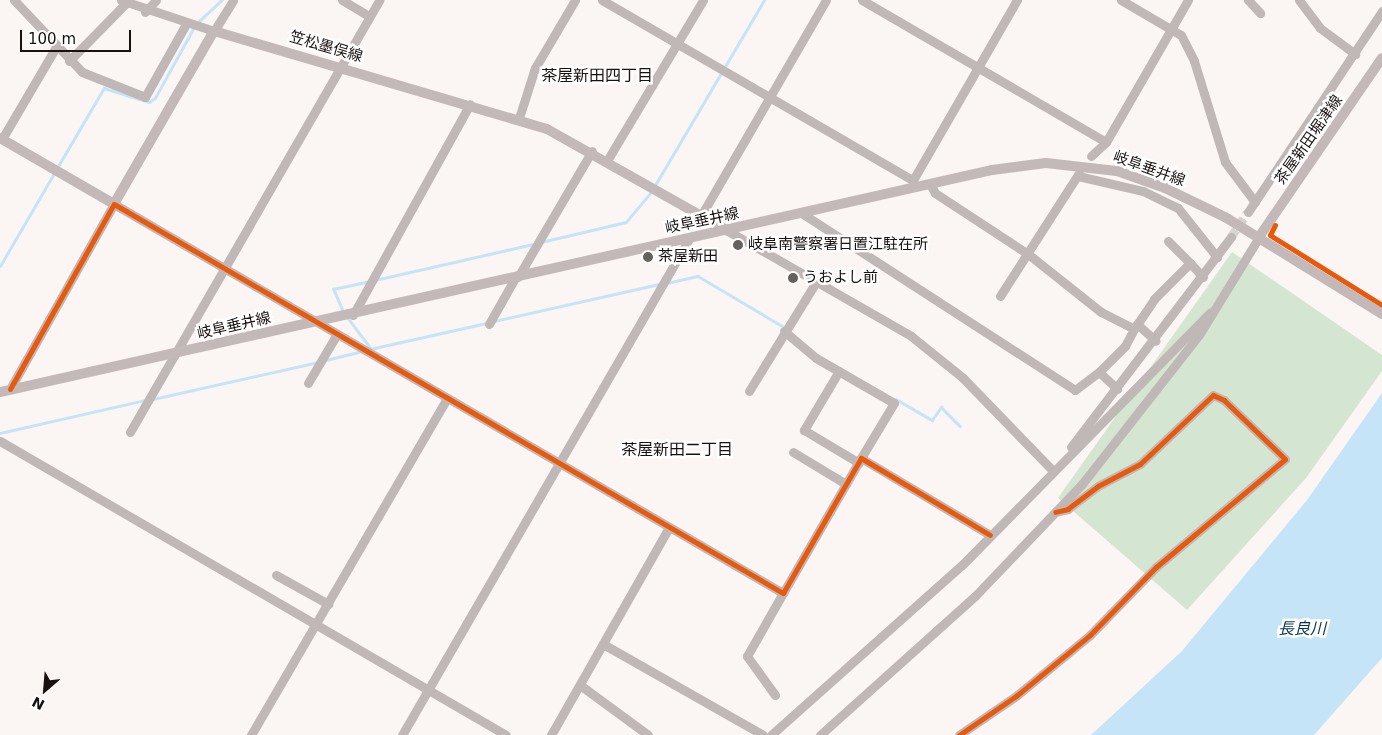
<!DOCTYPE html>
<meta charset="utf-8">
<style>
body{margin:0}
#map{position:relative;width:1382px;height:735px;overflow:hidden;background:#fbf5f4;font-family:"DejaVu Sans","Noto Sans JP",sans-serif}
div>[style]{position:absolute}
.green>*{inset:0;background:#d4e6d2}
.water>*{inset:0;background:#c6e4f8}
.stream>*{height:2.5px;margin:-1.25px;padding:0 1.25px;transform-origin:1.25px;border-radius:1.25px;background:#c6e4f8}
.minor-tunnel>*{height:9px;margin-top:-4.5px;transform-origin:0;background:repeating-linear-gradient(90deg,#d9d3d2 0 9px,transparent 0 13.5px)}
.minor>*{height:9px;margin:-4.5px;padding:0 4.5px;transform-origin:4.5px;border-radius:4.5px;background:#c0b7b7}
.major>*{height:10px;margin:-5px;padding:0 5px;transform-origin:5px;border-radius:5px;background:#c3b9b8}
.cycleway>*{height:5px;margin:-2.5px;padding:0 2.5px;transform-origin:2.5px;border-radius:2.5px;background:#e8590c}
.dots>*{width:14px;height:14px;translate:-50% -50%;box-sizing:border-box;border:2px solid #fff;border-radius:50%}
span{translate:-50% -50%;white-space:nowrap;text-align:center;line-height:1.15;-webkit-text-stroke:5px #fff;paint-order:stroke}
.street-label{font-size:15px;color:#18110e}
.poi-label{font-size:15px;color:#18110e}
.left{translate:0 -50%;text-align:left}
.neighbourhood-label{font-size:16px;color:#18110e}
.water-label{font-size:16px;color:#06364f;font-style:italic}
.north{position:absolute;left:20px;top:665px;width:50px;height:50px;-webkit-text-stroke:4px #fff;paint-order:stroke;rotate:207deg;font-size:14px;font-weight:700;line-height:20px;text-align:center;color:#18110e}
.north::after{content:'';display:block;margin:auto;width:18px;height:22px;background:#18110e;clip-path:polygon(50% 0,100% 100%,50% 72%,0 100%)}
.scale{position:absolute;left:20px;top:30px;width:111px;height:22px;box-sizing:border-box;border:2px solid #18110e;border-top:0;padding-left:6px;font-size:15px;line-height:18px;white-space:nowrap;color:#18110e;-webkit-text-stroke:4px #fff;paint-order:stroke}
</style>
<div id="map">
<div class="green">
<i style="clip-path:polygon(1232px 252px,1382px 355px,1382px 371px,1306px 478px,1187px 610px,1058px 498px)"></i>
</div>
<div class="water">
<i style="clip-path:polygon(1382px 393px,1382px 658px,1314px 735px,1091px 735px,1182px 651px,1307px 500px)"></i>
</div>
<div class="stream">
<i style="left:197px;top:23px;width:34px;rotate:-43deg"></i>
<i style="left:57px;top:168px;width:93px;rotate:-59.6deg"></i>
<i style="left:104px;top:88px;width:47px;rotate:17.3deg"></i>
<i style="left:149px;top:102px;width:7px;rotate:-34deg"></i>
<i style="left:155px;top:98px;width:81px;rotate:-61.2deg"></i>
<i style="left:654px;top:187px;width:217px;rotate:-59.5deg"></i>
<i style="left:541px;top:242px;width:87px;rotate:-13.2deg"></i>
<i style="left:626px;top:222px;width:39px;rotate:-50deg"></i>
<i style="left:0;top:266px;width:109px;rotate:-59.7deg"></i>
<i style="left:375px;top:280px;width:162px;rotate:-12.8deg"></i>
<i style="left:667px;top:283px;width:32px;rotate:-13deg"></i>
<i style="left:698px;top:276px;width:100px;rotate:30.7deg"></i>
<i style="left:343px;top:312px;width:25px;rotate:-113deg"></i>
<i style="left:333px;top:289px;width:38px;rotate:-12deg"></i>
<i style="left:348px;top:318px;width:39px;rotate:53deg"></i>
<i style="left:494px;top:321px;width:169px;rotate:-12.6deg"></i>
<i style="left:370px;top:349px;width:119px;rotate:-12.6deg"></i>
<i style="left:326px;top:360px;width:37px;rotate:-14deg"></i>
<i style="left:153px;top:399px;width:169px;rotate:-12.6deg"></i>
<i style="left:896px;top:399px;width:42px;rotate:30.3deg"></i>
<i style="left:932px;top:420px;width:16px;rotate:-55deg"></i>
<i style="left:941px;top:407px;width:27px;rotate:45deg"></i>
<i style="left:0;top:433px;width:149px;rotate:-12.8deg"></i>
</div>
<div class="minor-tunnel">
<i style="left:1231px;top:237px;width:30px;rotate:-56deg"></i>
</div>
<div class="minor">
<i style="left:14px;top:0;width:99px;rotate:46.6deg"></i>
<i style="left:82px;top:72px;width:68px;rotate:21.6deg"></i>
<i style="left:145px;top:97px;width:84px;rotate:-60.7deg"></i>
<i style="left:121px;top:0;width:98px;rotate:18.4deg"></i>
<i style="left:214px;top:31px;width:36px;rotate:-58deg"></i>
<i style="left:342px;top:0;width:31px;rotate:31deg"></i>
<i style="left:602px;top:0;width:359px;rotate:30.1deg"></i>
<i style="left:913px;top:180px;width:7px;rotate:82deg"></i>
<i style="left:862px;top:0;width:282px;rotate:30.2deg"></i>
<i style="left:1121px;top:0;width:69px;rotate:30.3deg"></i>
<i style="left:1181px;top:35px;width:29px;rotate:63deg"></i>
<i style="left:1194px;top:61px;width:106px;rotate:72.9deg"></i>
<i style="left:1225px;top:162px;width:50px;rotate:53.1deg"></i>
<i style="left:1248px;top:0;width:18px;rotate:47deg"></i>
<i style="left:1299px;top:0;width:35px;rotate:53deg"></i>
<i style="left:1320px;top:28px;width:44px;rotate:36.6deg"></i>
<i style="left:145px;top:12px;width:16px;rotate:-47deg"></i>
<i style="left:69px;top:61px;width:81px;rotate:-45.5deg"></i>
<i style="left:519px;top:118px;width:52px;rotate:-72.3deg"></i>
<i style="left:535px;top:68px;width:79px;rotate:-59.5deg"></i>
<i style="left:2px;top:139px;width:107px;rotate:-59.6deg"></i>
<i style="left:1091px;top:156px;width:21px;rotate:-43deg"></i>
<i style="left:1106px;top:142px;width:164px;rotate:-60deg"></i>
<i style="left:608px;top:159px;width:185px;rotate:-59.1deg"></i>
<i style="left:1078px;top:176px;width:67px;rotate:13deg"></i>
<i style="left:1143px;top:191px;width:39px;rotate:26deg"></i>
<i style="left:1178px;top:208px;width:63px;rotate:51.5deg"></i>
<i style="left:913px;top:180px;width:208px;rotate:-60deg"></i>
<i style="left:930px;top:184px;width:10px;rotate:61deg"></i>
<i style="left:935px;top:193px;width:111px;rotate:33.3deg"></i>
<i style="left:1028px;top:254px;width:93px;rotate:38.5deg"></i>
<i style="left:1101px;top:312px;width:37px;rotate:27deg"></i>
<i style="left:1134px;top:329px;width:19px;rotate:118deg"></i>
<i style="left:1125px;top:346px;width:37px;rotate:135deg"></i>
<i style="left:1099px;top:372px;width:25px;rotate:43deg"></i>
<i style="left:1248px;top:212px;width:242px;rotate:-56.3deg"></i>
<i style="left:702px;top:214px;width:247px;rotate:-59.9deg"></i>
<i style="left:803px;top:214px;width:324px;rotate:32.9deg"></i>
<i style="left:1075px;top:390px;width:30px;rotate:-37deg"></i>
<i style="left:728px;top:231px;width:211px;rotate:29.8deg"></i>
<i style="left:911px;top:336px;width:67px;rotate:38.9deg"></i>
<i style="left:963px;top:378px;width:128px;rotate:45.9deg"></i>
<i style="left:1168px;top:241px;width:31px;rotate:45deg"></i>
<i style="left:518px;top:277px;width:146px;rotate:-59.6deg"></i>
<i style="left:1000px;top:296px;width:146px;rotate:-57.3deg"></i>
<i style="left:353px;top:315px;width:241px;rotate:-61deg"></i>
<i style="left:489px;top:324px;width:53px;rotate:-60.5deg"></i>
<i style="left:1137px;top:324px;width:25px;rotate:42deg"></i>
<i style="left:1134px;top:329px;width:36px;rotate:-56deg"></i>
<i style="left:1154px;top:299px;width:51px;rotate:-45deg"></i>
<i style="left:1190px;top:263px;width:19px;rotate:47deg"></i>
<i style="left:784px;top:331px;width:42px;rotate:40.2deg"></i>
<i style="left:816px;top:358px;width:90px;rotate:30deg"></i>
<i style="left:894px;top:403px;width:64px;rotate:121deg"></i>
<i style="left:839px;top:371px;width:69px;rotate:120.7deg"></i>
<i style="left:804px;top:430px;width:64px;rotate:31deg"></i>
<i style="left:308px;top:383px;width:57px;rotate:-59.4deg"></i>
<i style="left:10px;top:389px;width:212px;rotate:-60.7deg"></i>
<i style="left:114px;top:204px;width:774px;rotate:30.18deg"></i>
<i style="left:783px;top:593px;width:156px;rotate:-60deg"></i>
<i style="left:861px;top:458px;width:150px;rotate:30.8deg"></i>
<i style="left:749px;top:391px;width:128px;rotate:-58.4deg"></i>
<i style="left:130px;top:432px;width:499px;rotate:-60deg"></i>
<i style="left:0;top:441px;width:585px;rotate:30.16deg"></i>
<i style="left:1071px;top:447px;width:264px;rotate:-52.7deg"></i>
<i style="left:793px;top:452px;width:62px;rotate:31.1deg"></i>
<i style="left:276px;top:575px;width:60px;rotate:29.1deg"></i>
<i style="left:603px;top:644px;width:184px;rotate:29.6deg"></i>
<i style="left:580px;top:685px;width:84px;rotate:36.3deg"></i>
<i style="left:775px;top:695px;width:48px;rotate:-125.7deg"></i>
<i style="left:747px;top:656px;width:73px;rotate:-60.3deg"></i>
<i style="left:251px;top:735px;width:390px;rotate:-59.8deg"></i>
<i style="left:402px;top:735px;width:573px;rotate:-59.95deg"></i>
<i style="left:551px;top:735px;width:239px;rotate:-60.4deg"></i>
<i style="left:771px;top:735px;width:256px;rotate:-41.7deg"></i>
<i style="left:962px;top:565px;width:354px;rotate:-45.5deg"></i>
<i style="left:820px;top:735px;width:208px;rotate:-41.9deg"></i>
<i style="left:975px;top:596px;width:155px;rotate:-46.3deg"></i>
<i style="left:1082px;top:484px;width:189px;rotate:-51.9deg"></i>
<i style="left:1199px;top:335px;width:115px;rotate:-58.5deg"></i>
<i style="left:959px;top:735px;width:69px;rotate:-34.4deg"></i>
<i style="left:1016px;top:696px;width:96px;rotate:-39.5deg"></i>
<i style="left:1090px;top:635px;width:95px;rotate:-45.9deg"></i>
<i style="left:1156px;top:567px;width:168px;rotate:-39.9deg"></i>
<i style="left:1285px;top:459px;width:85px;rotate:-136deg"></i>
<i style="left:1224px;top:400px;width:12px;rotate:-156deg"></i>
<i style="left:1213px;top:395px;width:100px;rotate:136.6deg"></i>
<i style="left:1140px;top:464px;width:47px;rotate:152.4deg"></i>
<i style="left:1098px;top:486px;width:38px;rotate:143deg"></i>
<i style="left:1068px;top:509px;width:13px;rotate:167deg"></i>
</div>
<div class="major">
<i style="left:0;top:138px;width:132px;rotate:30.1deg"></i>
<i style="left:114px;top:204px;width:200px;rotate:-60deg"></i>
<i style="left:214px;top:31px;width:347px;rotate:16.4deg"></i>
<i style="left:547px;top:129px;width:208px;rotate:29.4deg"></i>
<i style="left:1259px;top:237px;width:217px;rotate:-55.5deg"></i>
<i style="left:0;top:392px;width:1017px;rotate:-12.61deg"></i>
<i style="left:992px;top:170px;width:54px;rotate:-7.4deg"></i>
<i style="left:1046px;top:163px;width:71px;rotate:6.4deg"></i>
<i style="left:1117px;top:171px;width:51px;rotate:19.5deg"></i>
<i style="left:1165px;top:188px;width:67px;rotate:25.8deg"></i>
<i style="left:1225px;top:217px;width:185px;rotate:31.7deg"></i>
</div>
<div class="cycleway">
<i style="left:1275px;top:225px;width:11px;rotate:117deg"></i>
<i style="left:1270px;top:235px;width:132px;rotate:32deg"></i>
<i style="left:10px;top:389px;width:212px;rotate:-60.7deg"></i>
<i style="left:114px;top:204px;width:774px;rotate:30.18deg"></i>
<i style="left:783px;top:593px;width:156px;rotate:-60deg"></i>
<i style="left:861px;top:458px;width:150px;rotate:30.8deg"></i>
<i style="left:959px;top:735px;width:69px;rotate:-34.4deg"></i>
<i style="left:1016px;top:696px;width:96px;rotate:-39.5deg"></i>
<i style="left:1090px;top:635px;width:95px;rotate:-45.9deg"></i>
<i style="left:1156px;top:567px;width:168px;rotate:-39.9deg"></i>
<i style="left:1285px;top:459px;width:85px;rotate:-136deg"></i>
<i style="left:1224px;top:400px;width:12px;rotate:-156deg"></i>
<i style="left:1213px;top:395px;width:100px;rotate:136.6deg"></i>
<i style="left:1140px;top:464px;width:47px;rotate:152.4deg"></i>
<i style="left:1098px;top:486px;width:38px;rotate:143deg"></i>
<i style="left:1068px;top:509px;width:13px;rotate:167deg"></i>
</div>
<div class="dots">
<i style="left:738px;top:245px;background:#67615e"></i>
<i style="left:648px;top:257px;background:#67615e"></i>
<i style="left:793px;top:278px;background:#67615e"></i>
</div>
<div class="street-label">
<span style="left:326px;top:47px;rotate:16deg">笠松墨俣線</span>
<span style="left:1309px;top:140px;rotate:-55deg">茶屋新田堀津線</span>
<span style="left:1149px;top:169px;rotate:20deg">岐阜垂井線</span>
<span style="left:702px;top:221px;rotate:-12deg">岐阜垂井線</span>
<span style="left:234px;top:326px;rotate:-13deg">岐阜垂井線</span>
</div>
<div class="poi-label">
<span class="left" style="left:748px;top:245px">岐阜南警察署日置江駐在所</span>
<span class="left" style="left:658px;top:257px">茶屋新田</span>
<span class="left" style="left:803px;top:278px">うおよし前</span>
</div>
<div class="neighbourhood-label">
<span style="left:597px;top:76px">茶屋新田四丁目</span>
<span style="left:677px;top:450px">茶屋新田二丁目</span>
</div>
<div class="water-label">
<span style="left:1302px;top:629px">長良川</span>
</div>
<div class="north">N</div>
<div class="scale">100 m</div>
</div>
